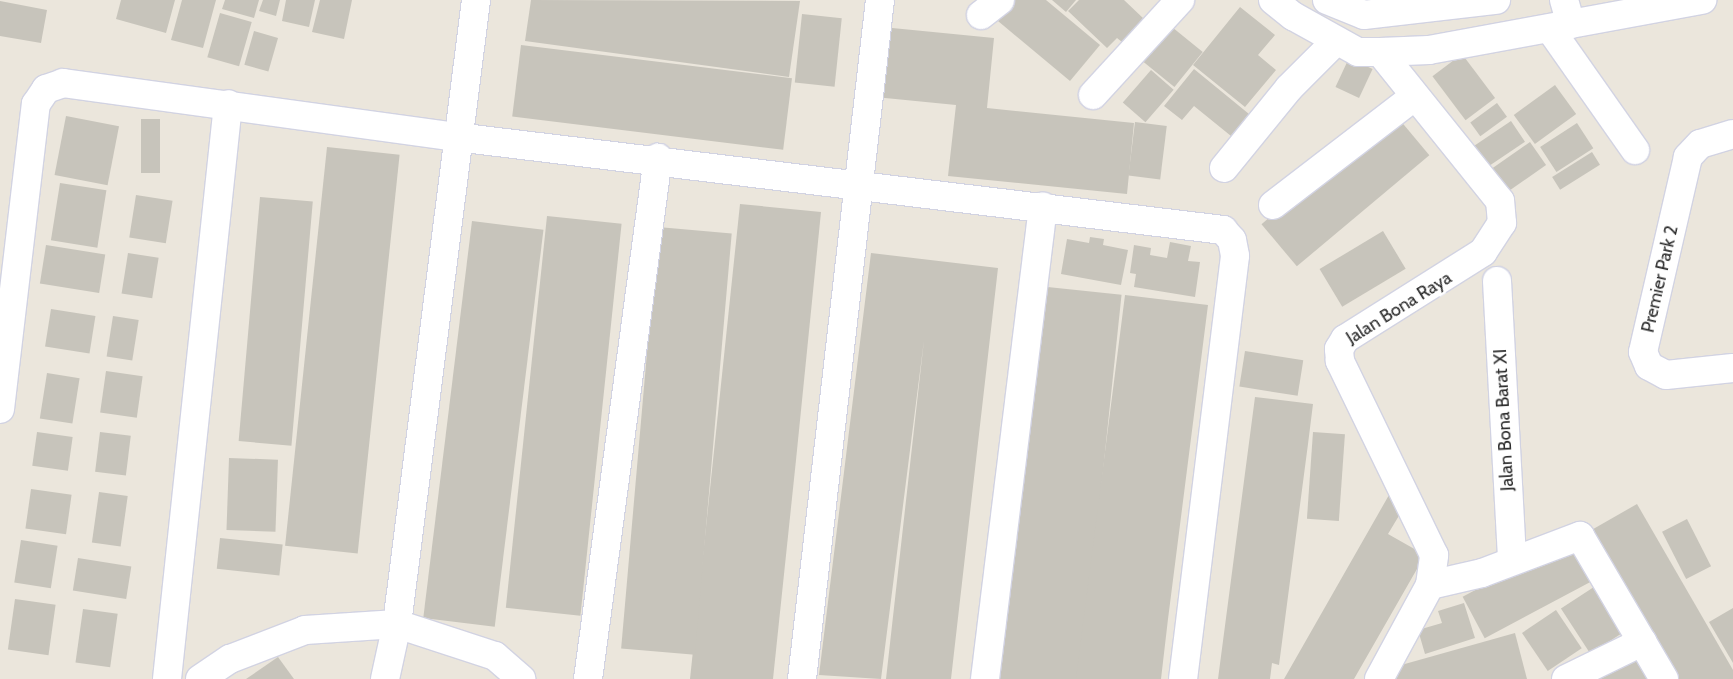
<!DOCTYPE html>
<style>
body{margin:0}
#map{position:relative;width:1733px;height:679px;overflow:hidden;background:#ebe6dc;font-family:Cabin,sans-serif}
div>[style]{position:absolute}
.building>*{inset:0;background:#c7c4bb;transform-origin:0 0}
.roads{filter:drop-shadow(1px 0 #d2d3e2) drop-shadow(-1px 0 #d2d3e2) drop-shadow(0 1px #d2d3e2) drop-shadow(0 -1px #d2d3e2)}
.minor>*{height:28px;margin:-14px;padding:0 14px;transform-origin:14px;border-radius:14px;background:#fff}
span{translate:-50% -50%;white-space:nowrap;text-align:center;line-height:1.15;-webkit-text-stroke:5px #fff;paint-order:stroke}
.street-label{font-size:18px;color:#2a2a2a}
</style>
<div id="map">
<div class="building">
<i style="clip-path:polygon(121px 0,175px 0,166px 33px,116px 19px)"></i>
<i style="clip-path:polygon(182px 0,216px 0,203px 48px,171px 40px)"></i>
<i style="clip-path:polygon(225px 0,259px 0,254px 18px,222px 9px)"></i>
<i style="clip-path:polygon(263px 0,280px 0,276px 16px,259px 11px)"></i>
<i style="clip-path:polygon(286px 0,315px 0,309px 27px,282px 21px)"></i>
<i style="clip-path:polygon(320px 0,352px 0,344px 39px,312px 32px)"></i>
<i style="clip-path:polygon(531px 0,800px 1px,789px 77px,525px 41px)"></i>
<i style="clip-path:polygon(1015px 0,1046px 0,1100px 45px,1070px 81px,998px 21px)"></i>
<i style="clip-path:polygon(1052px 0,1076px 0,1066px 12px)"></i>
<i style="clip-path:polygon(1079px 0,1124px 0,1144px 19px,1122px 42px,1117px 38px,1107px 48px,1068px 11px)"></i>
<i style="clip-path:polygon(0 1px,47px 10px,41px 43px,0 36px)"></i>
<i style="clip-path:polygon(1240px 7px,1275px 35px,1258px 55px,1276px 70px,1245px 107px,1193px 65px)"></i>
<i style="left:220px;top:13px;width:33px;height:46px;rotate:16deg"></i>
<i style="left:802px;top:14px;width:40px;height:69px;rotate:6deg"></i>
<i style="left:1167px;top:23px;width:46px;height:45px;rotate:39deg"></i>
<i style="clip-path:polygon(882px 27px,994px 38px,987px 108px,1134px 123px,1127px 194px,948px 176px,956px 105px,875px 97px)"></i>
<i style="left:254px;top:31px;width:25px;height:35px;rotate:16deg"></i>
<i style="left:521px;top:45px;width:273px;height:72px;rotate:7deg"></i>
<i style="left:1462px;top:54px;width:55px;height:37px;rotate:53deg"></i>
<i style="left:1349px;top:58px;width:26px;height:32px;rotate:25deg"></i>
<i style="clip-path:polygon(1194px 69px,1249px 114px,1231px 136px,1194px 106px,1182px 120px,1164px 106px)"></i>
<i style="left:1151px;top:70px;width:30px;height:43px;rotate:41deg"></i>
<i style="left:1555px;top:85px;width:36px;height:51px;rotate:54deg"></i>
<i style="left:1497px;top:103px;width:17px;height:33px;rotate:54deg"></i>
<i style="left:1394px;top:113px;width:55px;height:173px;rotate:50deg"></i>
<i style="left:66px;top:116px;width:54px;height:60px;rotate:11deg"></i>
<i style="left:141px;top:119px;width:19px;height:54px"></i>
<i style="left:1511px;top:121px;width:25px;height:51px;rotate:56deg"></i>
<i style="left:1135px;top:122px;width:32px;height:54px;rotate:7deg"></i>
<i style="left:1577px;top:123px;width:30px;height:44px;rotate:57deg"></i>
<i style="left:1530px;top:142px;width:28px;height:56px;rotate:55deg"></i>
<i style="left:327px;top:147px;width:73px;height:401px;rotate:6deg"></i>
<i style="left:1592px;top:152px;width:15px;height:47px;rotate:58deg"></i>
<i style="left:60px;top:183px;width:47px;height:58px;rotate:9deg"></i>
<i style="left:136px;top:195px;width:37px;height:43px;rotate:9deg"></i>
<i style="left:260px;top:197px;width:53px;height:245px;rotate:5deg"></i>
<i style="clip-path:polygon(740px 204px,821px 212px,796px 460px,773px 679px,690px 679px)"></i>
<i style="left:547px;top:216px;width:75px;height:394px;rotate:6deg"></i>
<i style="left:472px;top:221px;width:72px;height:400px;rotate:7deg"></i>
<i style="left:658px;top:227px;width:74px;height:423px;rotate:5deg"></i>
<i style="left:1383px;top:231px;width:44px;height:74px;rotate:59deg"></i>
<i style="clip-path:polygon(1090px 237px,1104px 239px,1103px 245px,1128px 250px,1121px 285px,1061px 274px,1067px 239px,1089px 243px)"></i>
<i style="clip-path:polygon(1170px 242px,1191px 246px,1188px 261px,1200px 262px,1195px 297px,1134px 287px,1136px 274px,1130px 273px,1134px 245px,1151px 248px,1150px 255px,1167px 258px)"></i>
<i style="left:46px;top:245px;width:60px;height:39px;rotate:9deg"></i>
<i style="left:128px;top:253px;width:31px;height:41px;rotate:9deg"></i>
<i style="clip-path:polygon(871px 253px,998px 268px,951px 679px,886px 679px,924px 340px,881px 679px,819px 675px)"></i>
<i style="left:1038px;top:286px;width:84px;height:396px;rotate:6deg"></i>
<i style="clip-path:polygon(1125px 295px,1208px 305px,1168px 619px,1161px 679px,1076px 679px)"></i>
<i style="left:51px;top:309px;width:45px;height:38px;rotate:9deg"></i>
<i style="left:113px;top:316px;width:26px;height:41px;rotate:9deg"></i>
<i style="left:1245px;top:351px;width:59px;height:36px;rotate:9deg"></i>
<i style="left:106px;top:371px;width:37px;height:42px;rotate:8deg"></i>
<i style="left:47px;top:373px;width:33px;height:46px;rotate:9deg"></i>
<i style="clip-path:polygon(1255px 397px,1313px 404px,1308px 444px,1279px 665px,1272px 663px,1270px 679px,1218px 679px)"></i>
<i style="left:37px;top:432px;width:36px;height:34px;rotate:8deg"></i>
<i style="left:100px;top:432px;width:31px;height:40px;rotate:7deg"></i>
<i style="left:1313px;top:432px;width:32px;height:87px;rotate:4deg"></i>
<i style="left:229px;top:458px;width:49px;height:72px;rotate:2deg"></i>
<i style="left:31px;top:489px;width:41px;height:40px;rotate:8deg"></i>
<i style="left:99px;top:492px;width:29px;height:51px;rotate:8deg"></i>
<i style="clip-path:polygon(1389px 495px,1406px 504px,1388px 534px,1425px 555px,1354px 679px,1284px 679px)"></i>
<i style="clip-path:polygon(1637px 504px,1733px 670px,1733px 679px,1673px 679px,1588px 532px)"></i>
<i style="left:1687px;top:519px;width:53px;height:28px;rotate:63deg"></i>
<i style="left:220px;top:538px;width:63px;height:31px;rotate:6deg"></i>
<i style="left:1573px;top:538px;width:47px;height:125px;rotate:62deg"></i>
<i style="left:21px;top:540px;width:37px;height:43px;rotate:9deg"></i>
<i style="left:78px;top:558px;width:54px;height:33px;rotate:9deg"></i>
<i style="left:1597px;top:585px;width:54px;height:43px;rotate:57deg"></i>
<i style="left:15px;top:599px;width:41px;height:51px;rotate:8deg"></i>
<i style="clip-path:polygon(1464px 603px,1475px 638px,1425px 654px,1418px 630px,1442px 623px,1438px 611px)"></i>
<i style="clip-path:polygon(1733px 608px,1733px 663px,1709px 622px)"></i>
<i style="left:83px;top:609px;width:35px;height:54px;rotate:8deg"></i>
<i style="left:1556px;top:610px;width:46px;height:41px;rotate:56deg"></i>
<i style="clip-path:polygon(1515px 633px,1527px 679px,1390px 679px,1387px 669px)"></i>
<i style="clip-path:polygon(1639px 649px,1653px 679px,1586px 679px)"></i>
<i style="clip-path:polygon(278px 657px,294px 679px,246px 679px)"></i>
</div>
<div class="roads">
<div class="minor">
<i style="left:1273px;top:0;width:26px;rotate:39deg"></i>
<i style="left:1293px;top:16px;width:74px;rotate:29deg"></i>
<i style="left:1358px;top:52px;width:22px"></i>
<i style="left:1380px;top:52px;width:49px;rotate:-2.3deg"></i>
<i style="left:1429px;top:50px;width:278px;rotate:-10.4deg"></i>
<i style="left:1327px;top:0;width:40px;rotate:22deg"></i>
<i style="left:1364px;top:15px;width:133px;rotate:-6.5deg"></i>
<i style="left:1564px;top:0;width:25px;rotate:74deg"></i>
<i style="left:981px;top:15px;width:24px;rotate:-38deg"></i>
<i style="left:1550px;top:29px;width:148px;rotate:54.9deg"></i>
<i style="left:1093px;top:95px;width:129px;rotate:-47.5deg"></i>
<i style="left:1733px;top:134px;width:34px;rotate:163deg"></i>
<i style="left:1700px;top:144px;width:18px;rotate:133deg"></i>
<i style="left:1688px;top:157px;width:200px;rotate:103deg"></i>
<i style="left:1643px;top:352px;width:15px;rotate:67deg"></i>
<i style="left:1649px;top:366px;width:19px;rotate:28deg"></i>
<i style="left:1666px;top:375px;width:67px;rotate:-6deg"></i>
<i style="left:1224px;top:168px;width:103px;rotate:-50.9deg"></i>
<i style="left:1289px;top:88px;width:66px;rotate:-45deg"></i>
<i style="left:1273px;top:205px;width:178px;rotate:-37.5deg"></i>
<i style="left:1497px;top:281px;width:279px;rotate:86.9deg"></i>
<i style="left:0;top:409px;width:307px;rotate:-83.3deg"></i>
<i style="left:36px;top:104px;width:18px;rotate:-56deg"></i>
<i style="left:46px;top:89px;width:18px;rotate:-19deg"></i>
<i style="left:63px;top:83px;width:397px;rotate:7.8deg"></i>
<i style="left:456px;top:137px;width:773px;rotate:6.91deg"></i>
<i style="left:1223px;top:230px;width:13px;rotate:48deg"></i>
<i style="left:1232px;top:240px;width:16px;rotate:79deg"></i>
<i style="left:1235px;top:256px;width:426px;rotate:97deg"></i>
<i style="left:1430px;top:585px;width:53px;rotate:-13deg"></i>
<i style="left:1482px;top:573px;width:105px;rotate:-20.7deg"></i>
<i style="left:1580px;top:536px;width:166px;rotate:59.6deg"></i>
<i style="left:167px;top:679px;width:578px;rotate:-83.94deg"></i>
<i style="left:200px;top:679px;width:36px;rotate:-34deg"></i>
<i style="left:230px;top:659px;width:80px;rotate:-21.1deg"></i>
<i style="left:305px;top:630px;width:92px;rotate:-3.7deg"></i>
<i style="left:397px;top:624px;width:103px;rotate:18.1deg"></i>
<i style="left:495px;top:656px;width:35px;rotate:41deg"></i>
<i style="left:385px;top:679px;width:56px;rotate:-77.7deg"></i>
<i style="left:397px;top:624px;width:629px;rotate:-82.78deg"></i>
<i style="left:588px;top:679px;width:526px;rotate:-82.35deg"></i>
<i style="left:802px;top:679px;width:683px;rotate:-83.45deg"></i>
<i style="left:985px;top:679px;width:476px;rotate:-83deg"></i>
<i style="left:1379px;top:679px;width:107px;rotate:-61.5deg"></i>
<i style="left:1430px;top:585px;width:30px;rotate:-82deg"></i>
<i style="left:1434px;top:555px;width:216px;rotate:-115.9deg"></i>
<i style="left:1340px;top:361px;width:12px;rotate:-95deg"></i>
<i style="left:1339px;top:349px;width:12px;rotate:-59deg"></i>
<i style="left:1345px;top:339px;width:163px;rotate:-32.2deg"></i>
<i style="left:1483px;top:252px;width:35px;rotate:-57deg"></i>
<i style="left:1502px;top:223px;width:22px;rotate:-95deg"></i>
<i style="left:1500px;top:201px;width:191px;rotate:-128.8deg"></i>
<i style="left:1566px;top:679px;width:85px;rotate:-26deg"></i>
</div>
</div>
<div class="street-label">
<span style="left:1660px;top:279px;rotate:-77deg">Premier Park 2</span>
<span style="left:1399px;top:308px;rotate:-32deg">Jalan Bona Raya</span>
<span style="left:1504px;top:420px;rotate:-93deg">Jalan Bona Barat XI</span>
</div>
</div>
